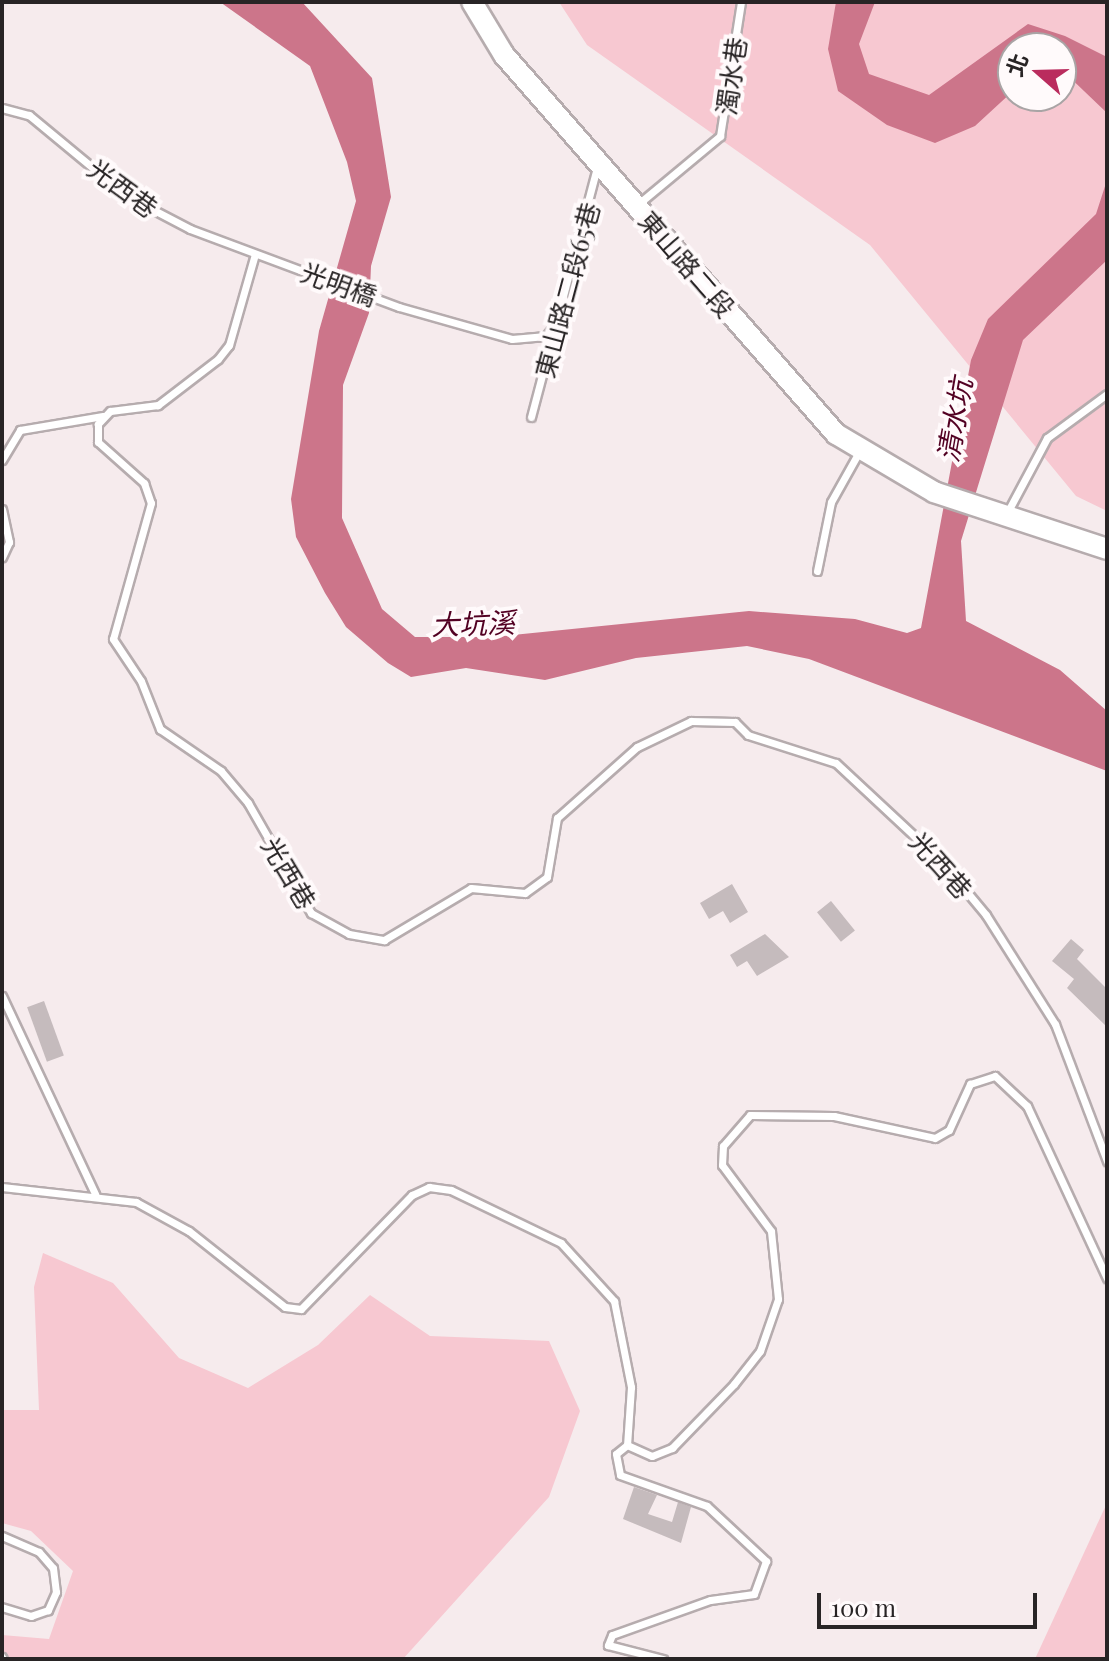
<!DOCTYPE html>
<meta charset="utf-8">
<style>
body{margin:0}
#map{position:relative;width:1109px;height:1661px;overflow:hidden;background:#f6ebed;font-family:"Playfair Display","Noto Sans TC",serif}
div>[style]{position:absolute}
.green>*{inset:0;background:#f7c8d1}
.water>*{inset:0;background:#cc758a}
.pier>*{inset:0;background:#f6ebed;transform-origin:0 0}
.building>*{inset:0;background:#c5bbbd;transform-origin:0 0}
.roads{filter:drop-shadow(2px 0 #b6acae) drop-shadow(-2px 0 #b6acae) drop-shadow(0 2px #b6acae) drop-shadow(0 -2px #b6acae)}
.service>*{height:7px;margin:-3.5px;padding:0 3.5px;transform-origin:3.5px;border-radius:3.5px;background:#fff}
.secondary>*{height:20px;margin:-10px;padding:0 10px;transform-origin:10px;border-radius:10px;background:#fff}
span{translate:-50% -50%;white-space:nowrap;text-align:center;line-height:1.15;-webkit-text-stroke:8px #fffafb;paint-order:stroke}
.street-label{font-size:26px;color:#282425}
.water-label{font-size:28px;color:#520022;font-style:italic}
.frame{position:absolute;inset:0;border:4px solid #282425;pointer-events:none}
.north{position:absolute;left:997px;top:32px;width:80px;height:80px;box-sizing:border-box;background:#fffafb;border:2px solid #a9a4a5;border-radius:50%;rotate:290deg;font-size:22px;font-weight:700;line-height:32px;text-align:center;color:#282425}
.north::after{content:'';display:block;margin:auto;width:28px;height:36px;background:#ba2c5e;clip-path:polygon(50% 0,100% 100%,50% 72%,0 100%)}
.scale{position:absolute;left:817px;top:1593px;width:220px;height:36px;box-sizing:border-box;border:4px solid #282425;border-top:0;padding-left:10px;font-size:24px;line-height:28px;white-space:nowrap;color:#282425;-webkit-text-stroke:6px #fffafb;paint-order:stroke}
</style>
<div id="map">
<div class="green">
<i style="clip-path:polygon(evenodd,559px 2px,1107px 2px,1107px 511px,1076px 496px,870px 245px,587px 45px,559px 2px,1013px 48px,1061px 48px,1061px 96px,1013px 96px,1013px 48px)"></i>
<i style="clip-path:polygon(43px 1253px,113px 1283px,179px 1358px,248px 1388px,318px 1345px,370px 1295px,430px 1336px,549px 1341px,580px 1411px,549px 1497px,403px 1659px,2px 1659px,2px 1635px,49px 1639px,73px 1571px,31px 1531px,2px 1523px,2px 1410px,39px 1410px,34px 1287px)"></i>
<i style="clip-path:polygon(1107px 1503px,1107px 1659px,1035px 1659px)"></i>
</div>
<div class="water">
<i style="clip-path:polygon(220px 2px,302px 2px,372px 78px,391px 197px,371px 266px,369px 313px,343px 385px,342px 518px,382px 609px,415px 637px,493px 637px,749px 611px,855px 619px,907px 633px,921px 628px,971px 360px,988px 319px,1096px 214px,1107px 180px,1107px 260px,1023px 340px,961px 541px,966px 621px,1060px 670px,1107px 711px,1107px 771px,809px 659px,747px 646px,636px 658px,545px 680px,466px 668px,411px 677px,388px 663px,346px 627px,325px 593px,296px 537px,291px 499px,319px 331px,356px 201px,347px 162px,310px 66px)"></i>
<i style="clip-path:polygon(836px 2px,875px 2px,859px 44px,869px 74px,929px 95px,1028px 24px,1065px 36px,1107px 57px,1107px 113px,1061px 69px,1061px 48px,1013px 48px,1013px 91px,975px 126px,935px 143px,887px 125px,838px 91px,828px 49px)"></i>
</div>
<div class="pier">
<i style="left:329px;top:277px;width:39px;height:14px;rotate:21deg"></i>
</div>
<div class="building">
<i style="clip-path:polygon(732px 884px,748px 912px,730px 923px,723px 911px,709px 919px,700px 903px)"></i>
<i style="left:831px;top:901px;width:38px;height:18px;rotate:51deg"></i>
<i style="clip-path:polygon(765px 934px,789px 957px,757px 976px,747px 961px,737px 967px,730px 955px)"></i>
<i style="clip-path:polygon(1071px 939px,1084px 950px,1077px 959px,1107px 989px,1107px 1027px,1067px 988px,1074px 979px,1052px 961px)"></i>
<i style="left:44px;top:1001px;width:58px;height:18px;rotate:70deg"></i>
<i style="clip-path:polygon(634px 1487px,657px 1495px,648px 1514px,672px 1522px,678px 1502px,691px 1507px,681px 1543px,623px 1519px)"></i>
</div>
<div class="roads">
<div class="service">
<i style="left:2px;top:108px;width:28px;rotate:15deg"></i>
<i style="left:29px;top:115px;width:127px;rotate:39.6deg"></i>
<i style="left:127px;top:196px;width:71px;rotate:27.6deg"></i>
<i style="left:190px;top:229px;width:223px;rotate:20.5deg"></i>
<i style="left:399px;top:307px;width:117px;rotate:15.8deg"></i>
<i style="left:512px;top:339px;width:34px;rotate:-5deg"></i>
<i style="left:546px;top:336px;width:23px;rotate:-52deg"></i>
<i style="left:637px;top:205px;width:108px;rotate:-39.7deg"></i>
<i style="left:720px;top:136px;width:136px;rotate:-81.1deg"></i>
<i style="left:255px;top:254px;width:95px;rotate:105.9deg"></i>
<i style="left:229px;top:345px;width:18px;rotate:128deg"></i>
<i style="left:218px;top:359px;width:76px;rotate:142.5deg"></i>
<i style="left:158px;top:405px;width:48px;rotate:172.9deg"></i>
<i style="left:110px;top:411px;width:18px;rotate:133deg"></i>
<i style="left:98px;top:424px;width:18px;rotate:90deg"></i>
<i style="left:98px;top:442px;width:62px;rotate:41.7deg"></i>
<i style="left:144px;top:483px;width:21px;rotate:71deg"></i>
<i style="left:151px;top:503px;width:141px;rotate:105.6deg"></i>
<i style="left:113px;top:639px;width:50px;rotate:56.3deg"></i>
<i style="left:141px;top:681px;width:52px;rotate:68.4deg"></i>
<i style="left:160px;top:729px;width:74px;rotate:34.5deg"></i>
<i style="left:221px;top:771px;width:42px;rotate:49.8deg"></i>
<i style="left:248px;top:803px;width:127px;rotate:60.2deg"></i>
<i style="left:311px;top:913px;width:43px;rotate:28.9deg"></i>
<i style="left:349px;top:934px;width:36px;rotate:10deg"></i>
<i style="left:384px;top:940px;width:101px;rotate:-30.9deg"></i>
<i style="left:471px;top:888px;width:54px;rotate:5.3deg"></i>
<i style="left:525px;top:893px;width:27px;rotate:-36deg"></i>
<i style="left:547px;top:877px;width:60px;rotate:-80.4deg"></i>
<i style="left:557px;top:818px;width:107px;rotate:-41.6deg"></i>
<i style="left:637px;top:747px;width:60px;rotate:-25.7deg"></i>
<i style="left:691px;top:721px;width:44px;rotate:1.3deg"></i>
<i style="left:735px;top:722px;width:18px;rotate:45deg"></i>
<i style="left:748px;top:735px;width:92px;rotate:17.7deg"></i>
<i style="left:836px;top:763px;width:145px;rotate:43deg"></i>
<i style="left:942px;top:862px;width:69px;rotate:50.3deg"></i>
<i style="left:986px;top:915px;width:129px;rotate:57.7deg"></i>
<i style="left:1055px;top:1024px;width:147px;rotate:69.2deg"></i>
<i style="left:531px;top:417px;width:258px;rotate:-75.2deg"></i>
<i style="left:2px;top:460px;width:35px;rotate:-59deg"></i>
<i style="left:20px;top:430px;width:84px;rotate:-9.6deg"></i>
<i style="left:2px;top:509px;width:34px;rotate:78deg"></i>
<i style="left:9px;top:542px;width:17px;rotate:115deg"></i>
<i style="left:1007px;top:513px;width:85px;rotate:-61.9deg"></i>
<i style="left:1047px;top:438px;width:74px;rotate:-36.3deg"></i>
<i style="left:817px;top:571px;width:70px;rotate:-78.5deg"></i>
<i style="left:831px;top:502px;width:57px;rotate:-60.8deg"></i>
<i style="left:2px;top:996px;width:219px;rotate:64.8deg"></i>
<i style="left:2px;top:1187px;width:135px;rotate:6.4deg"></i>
<i style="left:136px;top:1202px;width:60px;rotate:28.7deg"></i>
<i style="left:189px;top:1231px;width:122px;rotate:38.4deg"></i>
<i style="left:285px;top:1307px;width:16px;rotate:7deg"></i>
<i style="left:301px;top:1309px;width:159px;rotate:-45.8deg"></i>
<i style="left:412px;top:1195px;width:19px;rotate:-25deg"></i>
<i style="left:429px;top:1187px;width:22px;rotate:8deg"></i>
<i style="left:451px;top:1190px;width:122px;rotate:25.7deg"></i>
<i style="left:561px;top:1243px;width:79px;rotate:47.6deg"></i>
<i style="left:614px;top:1301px;width:88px;rotate:78.8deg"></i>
<i style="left:631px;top:1387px;width:58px;rotate:93.9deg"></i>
<i style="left:627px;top:1445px;width:27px;rotate:24deg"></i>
<i style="left:652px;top:1456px;width:22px;rotate:-22deg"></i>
<i style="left:672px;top:1448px;width:89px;rotate:-45.9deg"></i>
<i style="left:734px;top:1384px;width:42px;rotate:-51.8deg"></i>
<i style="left:760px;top:1351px;width:55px;rotate:-70.9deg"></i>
<i style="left:778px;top:1299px;width:68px;rotate:-95.9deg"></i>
<i style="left:771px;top:1231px;width:82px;rotate:-126.6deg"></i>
<i style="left:722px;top:1165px;width:19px;rotate:-87deg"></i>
<i style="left:723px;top:1146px;width:41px;rotate:-48.9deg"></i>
<i style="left:750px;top:1115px;width:84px;rotate:0.7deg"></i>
<i style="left:834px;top:1116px;width:103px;rotate:12.3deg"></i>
<i style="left:935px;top:1138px;width:16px;rotate:-30deg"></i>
<i style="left:949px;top:1130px;width:51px;rotate:-65.5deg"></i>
<i style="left:970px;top:1084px;width:26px;rotate:-18deg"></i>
<i style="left:995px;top:1076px;width:44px;rotate:43.2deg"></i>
<i style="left:1027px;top:1106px;width:190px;rotate:65.1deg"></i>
<i style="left:627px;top:1445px;width:14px;rotate:141deg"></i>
<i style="left:616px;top:1454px;width:21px;rotate:79deg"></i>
<i style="left:620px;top:1475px;width:92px;rotate:19.6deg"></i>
<i style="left:707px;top:1506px;width:81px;rotate:43deg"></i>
<i style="left:766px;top:1561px;width:35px;rotate:110deg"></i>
<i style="left:754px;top:1594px;width:44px;rotate:172.2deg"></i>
<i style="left:710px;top:1600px;width:104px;rotate:160.3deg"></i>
<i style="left:612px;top:1635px;width:11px;rotate:112deg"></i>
<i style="left:608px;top:1645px;width:57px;rotate:14.3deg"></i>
<i style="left:2px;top:1536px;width:40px;rotate:23.4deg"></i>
<i style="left:39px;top:1552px;width:21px;rotate:49deg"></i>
<i style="left:53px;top:1568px;width:24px;rotate:83deg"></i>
<i style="left:56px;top:1592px;width:20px;rotate:114deg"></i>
<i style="left:48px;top:1610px;width:18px;rotate:161deg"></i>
<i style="left:31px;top:1616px;width:30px;rotate:-163deg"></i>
<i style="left:2px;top:1657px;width:2px;rotate:63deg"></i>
</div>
<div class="secondary">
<i style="left:472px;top:2px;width:62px;rotate:58.9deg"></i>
<i style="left:504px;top:55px;width:504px;rotate:48.78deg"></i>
<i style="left:836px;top:434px;width:114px;rotate:30.6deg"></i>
<i style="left:934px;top:492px;width:182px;rotate:18.2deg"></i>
</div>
</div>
<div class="street-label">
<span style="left:731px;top:76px;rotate:-82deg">濁水巷</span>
<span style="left:123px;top:188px;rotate:36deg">光西巷</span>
<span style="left:687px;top:264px;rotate:49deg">東山路二段</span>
<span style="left:339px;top:284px;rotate:20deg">光明橋</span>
<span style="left:567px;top:290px;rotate:-75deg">東山路二段65巷</span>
<span style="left:941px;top:865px;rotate:48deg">光西巷</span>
<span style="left:289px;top:873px;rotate:59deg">光西巷</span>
</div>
<div class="water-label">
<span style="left:954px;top:420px;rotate:-80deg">清水坑</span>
<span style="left:473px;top:623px;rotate:-2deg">大坑溪</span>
</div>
<div class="frame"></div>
<div class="north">北</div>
<div class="scale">100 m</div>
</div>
